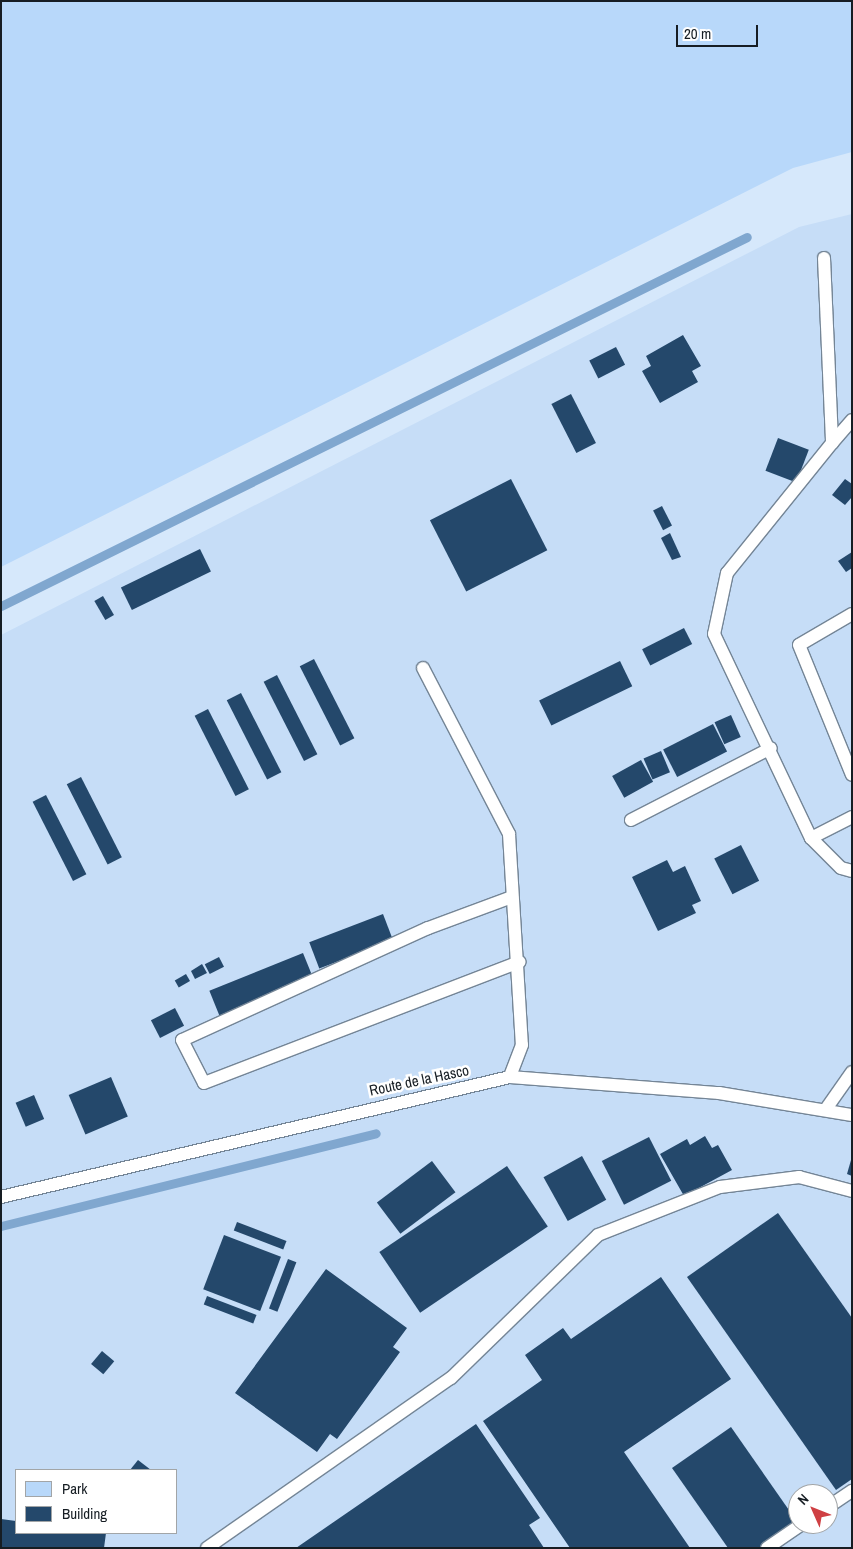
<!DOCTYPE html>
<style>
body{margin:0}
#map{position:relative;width:853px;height:1549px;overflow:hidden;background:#d6e8fb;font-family:"Archivo Narrow",sans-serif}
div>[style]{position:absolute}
.built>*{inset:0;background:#c6ddf7}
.green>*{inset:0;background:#b8d8fa}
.stream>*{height:9px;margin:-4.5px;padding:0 4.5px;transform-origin:4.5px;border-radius:4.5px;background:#80a7cf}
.building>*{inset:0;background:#24486b;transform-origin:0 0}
.roads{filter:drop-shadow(1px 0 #748596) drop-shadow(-1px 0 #748596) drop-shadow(0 1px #748596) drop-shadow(0 -1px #748596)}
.service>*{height:12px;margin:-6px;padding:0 6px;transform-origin:6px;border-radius:6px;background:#fff}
span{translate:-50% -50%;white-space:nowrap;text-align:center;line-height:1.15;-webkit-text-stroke:5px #fff;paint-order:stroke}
.street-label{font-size:15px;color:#161d23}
.frame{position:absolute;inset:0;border:2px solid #161d23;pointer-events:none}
.legend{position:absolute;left:15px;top:1469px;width:162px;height:65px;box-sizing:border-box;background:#fff;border:1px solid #a2a5a7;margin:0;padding:6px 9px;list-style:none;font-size:15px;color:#161d23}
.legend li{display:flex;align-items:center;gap:10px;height:25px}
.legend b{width:25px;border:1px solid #a2a5a7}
.north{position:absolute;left:788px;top:1484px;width:50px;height:50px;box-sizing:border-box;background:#fff;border:1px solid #a2a5a7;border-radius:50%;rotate:314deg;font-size:14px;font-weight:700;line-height:20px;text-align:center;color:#161d23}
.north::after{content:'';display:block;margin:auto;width:18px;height:22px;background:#cf4043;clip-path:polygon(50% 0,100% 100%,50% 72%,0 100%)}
.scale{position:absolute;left:676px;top:25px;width:82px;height:22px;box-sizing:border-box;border:2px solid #161d23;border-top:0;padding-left:6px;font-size:15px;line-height:18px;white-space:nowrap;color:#161d23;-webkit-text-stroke:4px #fff;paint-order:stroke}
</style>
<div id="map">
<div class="built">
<i style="clip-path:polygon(evenodd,852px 214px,852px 1548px,1px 1548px,1px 635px,799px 227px,852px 214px,16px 1470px,176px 1470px,176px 1533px,16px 1533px,16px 1470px,852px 214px,798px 1494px,828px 1494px,828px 1524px,798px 1524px,798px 1494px)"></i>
</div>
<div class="green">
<i style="clip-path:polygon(1px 1px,852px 1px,852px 152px,793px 168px,1px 567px)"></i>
</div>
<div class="stream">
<i style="left:1px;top:606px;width:832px;rotate:-26.32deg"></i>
<i style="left:1px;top:1226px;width:386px;rotate:-13.9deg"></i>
</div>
<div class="building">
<i style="clip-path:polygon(683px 335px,701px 366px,692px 371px,698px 382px,660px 403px,642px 371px,651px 366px,646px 356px)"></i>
<i style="left:616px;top:347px;width:20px;height:30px;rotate:63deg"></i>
<i style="left:571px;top:394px;width:55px;height:22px;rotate:63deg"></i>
<i style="left:778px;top:438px;width:33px;height:35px;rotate:21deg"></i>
<i style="left:511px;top:479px;width:80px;height:91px;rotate:63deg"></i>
<i style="clip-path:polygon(845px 479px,852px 484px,852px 497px,845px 505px,832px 495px)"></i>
<i style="left:662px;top:506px;width:22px;height:10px;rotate:63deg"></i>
<i style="clip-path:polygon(670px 533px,681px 557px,672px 560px,661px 538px)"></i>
<i style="left:200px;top:549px;width:25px;height:88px;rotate:64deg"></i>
<i style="clip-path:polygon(852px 552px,852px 568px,846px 572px,838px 561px)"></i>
<i style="left:103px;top:596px;width:22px;height:10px;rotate:60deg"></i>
<i style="left:684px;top:628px;width:18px;height:47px;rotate:63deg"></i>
<i style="left:314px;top:659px;width:89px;height:16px;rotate:63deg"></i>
<i style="left:620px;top:661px;width:28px;height:90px;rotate:64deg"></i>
<i style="left:277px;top:675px;width:89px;height:15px;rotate:63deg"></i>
<i style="left:241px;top:693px;width:89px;height:16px;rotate:63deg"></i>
<i style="left:208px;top:709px;width:90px;height:15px;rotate:63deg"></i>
<i style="left:731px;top:715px;width:24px;height:18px;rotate:66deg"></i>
<i style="left:713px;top:724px;width:31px;height:56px;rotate:63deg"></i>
<i style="left:661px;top:751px;width:23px;height:19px;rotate:67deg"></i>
<i style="left:641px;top:760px;width:25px;height:33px;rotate:61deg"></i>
<i style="left:81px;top:777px;width:90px;height:16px;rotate:63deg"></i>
<i style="left:46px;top:795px;width:89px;height:15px;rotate:63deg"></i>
<i style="left:741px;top:845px;width:40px;height:30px;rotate:63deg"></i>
<i style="clip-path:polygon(667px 860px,673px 872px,685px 866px,701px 901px,692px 905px,696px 913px,658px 931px,632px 877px)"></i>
<i style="left:383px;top:914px;width:28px;height:79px;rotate:69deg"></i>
<i style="left:303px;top:953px;width:27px;height:101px;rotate:68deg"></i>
<i style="left:219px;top:957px;width:11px;height:16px;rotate:63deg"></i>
<i style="clip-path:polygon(202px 964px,207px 973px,195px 979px,191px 971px)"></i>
<i style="left:186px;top:974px;width:8px;height:13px;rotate:60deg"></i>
<i style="left:175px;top:1008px;width:20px;height:27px;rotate:63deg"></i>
<i style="left:111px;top:1077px;width:43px;height:46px;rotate:67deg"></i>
<i style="left:34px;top:1095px;width:26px;height:20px;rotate:67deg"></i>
<i style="clip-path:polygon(705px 1136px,712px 1148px,718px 1145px,732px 1170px,684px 1196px,660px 1154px,687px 1139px,690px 1145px)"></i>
<i style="left:649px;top:1137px;width:49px;height:53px;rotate:63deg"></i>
<i style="left:582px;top:1156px;width:50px;height:44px;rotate:61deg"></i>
<i style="clip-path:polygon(851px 1160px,852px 1160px,852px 1176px,847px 1174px)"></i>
<i style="left:432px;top:1161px;width:39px;height:69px;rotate:53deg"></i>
<i style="left:507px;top:1166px;width:73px;height:154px;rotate:56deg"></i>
<i style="clip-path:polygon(778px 1213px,852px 1318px,852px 1479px,836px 1490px,687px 1277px)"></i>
<i style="left:237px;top:1222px;width:53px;height:9px;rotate:21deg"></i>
<i style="left:224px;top:1235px;width:61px;height:58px;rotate:21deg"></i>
<i style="left:288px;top:1259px;width:9px;height:53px;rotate:21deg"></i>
<i style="clip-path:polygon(326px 1269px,407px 1328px,393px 1347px,400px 1352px,337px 1439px,330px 1434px,317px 1452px,235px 1393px)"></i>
<i style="clip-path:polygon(661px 1277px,731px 1379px,624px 1452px,690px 1548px,570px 1548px,483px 1421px,542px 1380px,525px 1355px,563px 1328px,571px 1339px)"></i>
<i style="left:207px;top:1296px;width:53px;height:9px;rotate:21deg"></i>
<i style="left:102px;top:1351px;width:16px;height:17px;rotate:40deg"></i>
<i style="clip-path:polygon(476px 1424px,540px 1518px,529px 1525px,544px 1548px,296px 1548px)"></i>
<i style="clip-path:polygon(731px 1427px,798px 1523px,762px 1548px,728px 1548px,672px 1468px)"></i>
<i style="clip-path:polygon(138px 1460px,151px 1470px,130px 1470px)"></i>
<i style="clip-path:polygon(1px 1519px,16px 1521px,16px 1533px,106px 1533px,104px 1548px,1px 1548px)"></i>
</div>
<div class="roads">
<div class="service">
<i style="left:824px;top:258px;width:185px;rotate:87.5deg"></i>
<i style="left:832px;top:443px;width:167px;rotate:128.9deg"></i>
<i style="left:727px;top:573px;width:62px;rotate:102deg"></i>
<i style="left:714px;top:634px;width:226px;rotate:64.6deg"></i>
<i style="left:811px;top:838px;width:42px;rotate:45deg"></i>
<i style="left:841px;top:868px;width:11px;rotate:15deg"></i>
<i style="left:832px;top:443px;width:30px;rotate:-49deg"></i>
<i style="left:852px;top:614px;width:61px;rotate:149.7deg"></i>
<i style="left:799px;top:645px;width:140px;rotate:67.8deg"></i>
<i style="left:423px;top:668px;width:187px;rotate:62.6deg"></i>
<i style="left:509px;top:834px;width:211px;rotate:86.5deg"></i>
<i style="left:522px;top:1045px;width:34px;rotate:111deg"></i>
<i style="left:631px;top:820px;width:157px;rotate:-27.2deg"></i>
<i style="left:811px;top:838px;width:46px;rotate:-27.1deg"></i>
<i style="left:512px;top:897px;width:90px;rotate:159.7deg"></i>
<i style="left:428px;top:928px;width:270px;rotate:155.5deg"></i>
<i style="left:182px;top:1040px;width:48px;rotate:62.9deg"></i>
<i style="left:204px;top:1083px;width:338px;rotate:-21deg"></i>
<i style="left:826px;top:1109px;width:45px;rotate:-54.9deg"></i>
<i style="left:1px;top:1197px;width:523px;rotate:-13.27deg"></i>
<i style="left:510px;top:1077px;width:210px;rotate:4.4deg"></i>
<i style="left:719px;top:1093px;width:135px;rotate:9.4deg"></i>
<i style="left:828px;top:1507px;width:29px;rotate:-34deg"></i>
<i style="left:207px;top:1548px;width:297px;rotate:-34.9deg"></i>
<i style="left:451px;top:1378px;width:205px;rotate:-44.2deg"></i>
<i style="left:598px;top:1235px;width:131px;rotate:-21.5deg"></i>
<i style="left:720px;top:1187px;width:80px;rotate:-7.2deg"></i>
<i style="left:799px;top:1177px;width:55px;rotate:14.8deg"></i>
<i style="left:767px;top:1548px;width:42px;rotate:-34.4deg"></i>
</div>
</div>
<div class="street-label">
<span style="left:419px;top:1080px;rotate:-12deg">Route de la Hasco</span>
</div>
<div class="frame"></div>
<ul class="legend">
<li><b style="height:14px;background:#b8d8fa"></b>Park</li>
<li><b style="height:14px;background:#24486b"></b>Building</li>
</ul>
<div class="north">N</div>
<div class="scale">20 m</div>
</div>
